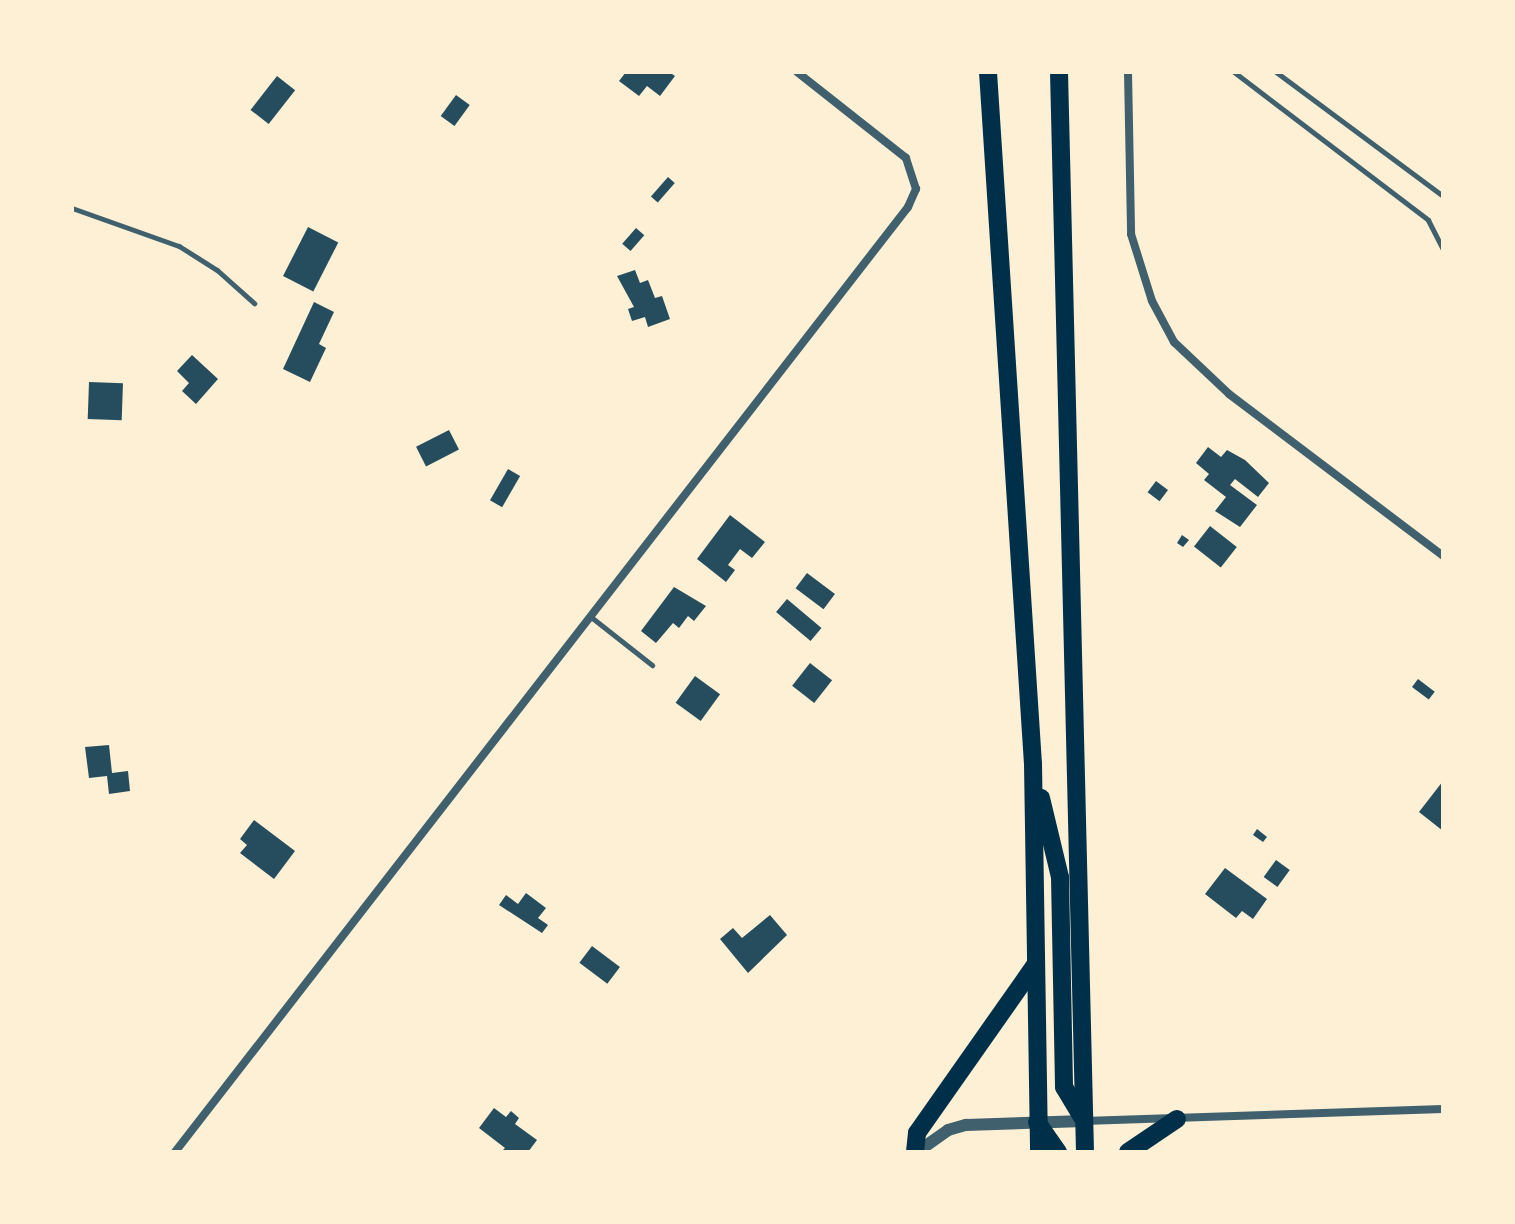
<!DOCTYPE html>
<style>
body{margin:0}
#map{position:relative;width:1515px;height:1224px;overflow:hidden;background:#fdf0d5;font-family:Lato,sans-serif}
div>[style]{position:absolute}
.building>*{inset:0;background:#264d5e;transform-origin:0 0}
.service>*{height:5px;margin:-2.5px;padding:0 2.5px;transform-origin:2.5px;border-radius:2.5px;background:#3f606c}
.minor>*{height:8px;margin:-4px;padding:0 4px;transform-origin:4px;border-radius:4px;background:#3f606c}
.tertiary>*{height:12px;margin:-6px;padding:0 6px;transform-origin:6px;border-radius:6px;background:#3f606c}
.trunk>*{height:18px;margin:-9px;padding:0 9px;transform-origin:9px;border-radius:9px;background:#003049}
span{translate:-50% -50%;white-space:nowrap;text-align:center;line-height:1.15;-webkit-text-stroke:6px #fdf0d5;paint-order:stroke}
.frame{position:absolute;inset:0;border:74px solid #fdf0d5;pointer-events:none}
</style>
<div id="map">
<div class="building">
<i style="clip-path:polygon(626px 72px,669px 72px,675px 76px,660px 96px,647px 86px,639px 96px,619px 81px)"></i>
<i style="left:277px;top:76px;width:23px;height:43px;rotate:38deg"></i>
<i style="left:456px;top:95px;width:17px;height:26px;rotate:36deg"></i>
<i style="left:668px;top:177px;width:9px;height:26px;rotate:41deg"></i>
<i style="left:308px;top:227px;width:34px;height:55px;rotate:27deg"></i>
<i style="left:636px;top:228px;width:11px;height:21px;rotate:41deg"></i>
<i style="clip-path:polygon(635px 270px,640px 283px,648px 280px,655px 298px,662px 296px,670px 319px,648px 327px,645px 317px,632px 321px,628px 309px,634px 307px,617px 276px)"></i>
<i style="clip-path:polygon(314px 302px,334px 312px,319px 344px,326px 348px,310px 382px,283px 369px)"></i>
<i style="clip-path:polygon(192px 355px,218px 379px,196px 404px,182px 391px,189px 383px,177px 371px)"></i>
<i style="left:89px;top:382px;width:34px;height:37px;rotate:2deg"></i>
<i style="left:449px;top:430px;width:22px;height:37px;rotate:63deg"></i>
<i style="clip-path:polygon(1208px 447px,1221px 457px,1227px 450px,1245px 460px,1269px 483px,1258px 497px,1235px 479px,1230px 485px,1257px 505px,1240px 527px,1215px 511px,1226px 497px,1204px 480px,1209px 474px,1196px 463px)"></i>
<i style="left:508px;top:469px;width:14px;height:36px;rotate:30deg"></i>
<i style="left:1156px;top:481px;width:15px;height:14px;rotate:37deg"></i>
<i style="clip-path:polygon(730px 515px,765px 542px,752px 558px,740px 549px,728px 565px,735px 570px,726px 582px,697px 559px)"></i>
<i style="left:1210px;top:526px;width:34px;height:26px;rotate:38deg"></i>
<i style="clip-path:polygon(1182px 535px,1189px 540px,1183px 547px,1177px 543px)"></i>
<i style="left:807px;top:573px;width:35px;height:19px;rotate:37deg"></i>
<i style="clip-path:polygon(674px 587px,706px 606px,694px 621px,688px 616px,679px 628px,673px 623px,656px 643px,641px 631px)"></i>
<i style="left:787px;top:599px;width:45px;height:17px;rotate:40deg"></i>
<i style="left:810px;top:663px;width:28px;height:29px;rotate:38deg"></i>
<i style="left:695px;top:676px;width:31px;height:33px;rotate:36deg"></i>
<i style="left:1418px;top:679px;width:21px;height:10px;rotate:37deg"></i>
<i style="clip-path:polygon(109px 745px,112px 773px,128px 771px,130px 791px,109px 794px,107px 776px,89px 778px,85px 747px)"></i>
<i style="clip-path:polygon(1443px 781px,1443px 831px,1419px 812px)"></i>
<i style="clip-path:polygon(254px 820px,295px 851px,274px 879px,240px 853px,247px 845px,240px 839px)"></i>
<i style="clip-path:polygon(1257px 829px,1267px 837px,1263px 842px,1253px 835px)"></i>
<i style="left:1276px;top:860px;width:17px;height:21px;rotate:36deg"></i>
<i style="clip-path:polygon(1225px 868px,1267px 899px,1253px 919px,1242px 911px,1236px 918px,1205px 894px)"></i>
<i style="clip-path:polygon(526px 893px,546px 908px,538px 918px,548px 925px,542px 933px,499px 905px,506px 895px,518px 904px)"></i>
<i style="clip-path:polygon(770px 915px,787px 935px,748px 973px,720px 939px,733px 928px,742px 938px)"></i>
<i style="left:592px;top:946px;width:35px;height:21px;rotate:37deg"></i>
<i style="clip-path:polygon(494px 1108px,506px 1117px,511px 1111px,519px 1118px,515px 1124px,537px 1140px,528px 1152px,501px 1152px,505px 1148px,479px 1128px)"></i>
</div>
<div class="service">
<i style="left:1234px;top:72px;width:244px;rotate:37.3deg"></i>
<i style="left:1428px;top:220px;width:33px;rotate:63deg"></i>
<i style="left:1276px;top:72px;width:208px;rotate:36.6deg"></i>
<i style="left:72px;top:208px;width:114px;rotate:19.6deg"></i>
<i style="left:179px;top:246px;width:45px;rotate:32.3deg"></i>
<i style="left:217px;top:270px;width:50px;rotate:41.7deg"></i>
<i style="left:591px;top:617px;width:78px;rotate:38.2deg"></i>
</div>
<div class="minor">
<i style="left:1128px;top:72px;width:162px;rotate:88.9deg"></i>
<i style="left:1131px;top:234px;width:70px;rotate:72.6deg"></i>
<i style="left:1152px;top:301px;width:47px;rotate:61.8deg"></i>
<i style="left:1174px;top:342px;width:76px;rotate:43.4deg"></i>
<i style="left:1229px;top:394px;width:268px;rotate:37.1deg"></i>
<i style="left:1084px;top:1121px;width:359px;rotate:-1.9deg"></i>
<i style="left:175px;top:1152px;width:1196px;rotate:-52.2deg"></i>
<i style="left:908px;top:207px;width:20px;rotate:-66deg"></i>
<i style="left:916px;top:189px;width:33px;rotate:-108deg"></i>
<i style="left:906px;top:158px;width:139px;rotate:-141.7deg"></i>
</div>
<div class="tertiary">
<i style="left:917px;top:1152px;width:38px;rotate:-35deg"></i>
<i style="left:948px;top:1130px;width:19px;rotate:-16deg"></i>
<i style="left:966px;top:1125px;width:118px;rotate:-1.9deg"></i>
</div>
<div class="trunk">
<i style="left:988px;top:72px;width:693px;rotate:86.28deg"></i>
<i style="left:1033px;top:764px;width:388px;rotate:89.1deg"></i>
<i style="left:1059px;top:72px;width:1080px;rotate:88.62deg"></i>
<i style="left:1041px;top:798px;width:81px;rotate:76.5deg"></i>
<i style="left:1060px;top:877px;width:210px;rotate:88.9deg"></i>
<i style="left:1064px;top:1087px;width:35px;rotate:59deg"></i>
<i style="left:1037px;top:1122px;width:37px;rotate:55deg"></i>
<i style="left:915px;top:1152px;width:19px;rotate:-84deg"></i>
<i style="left:917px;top:1133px;width:205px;rotate:-54.9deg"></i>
<i style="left:1128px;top:1152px;width:59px;rotate:-34deg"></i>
</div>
<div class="frame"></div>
</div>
